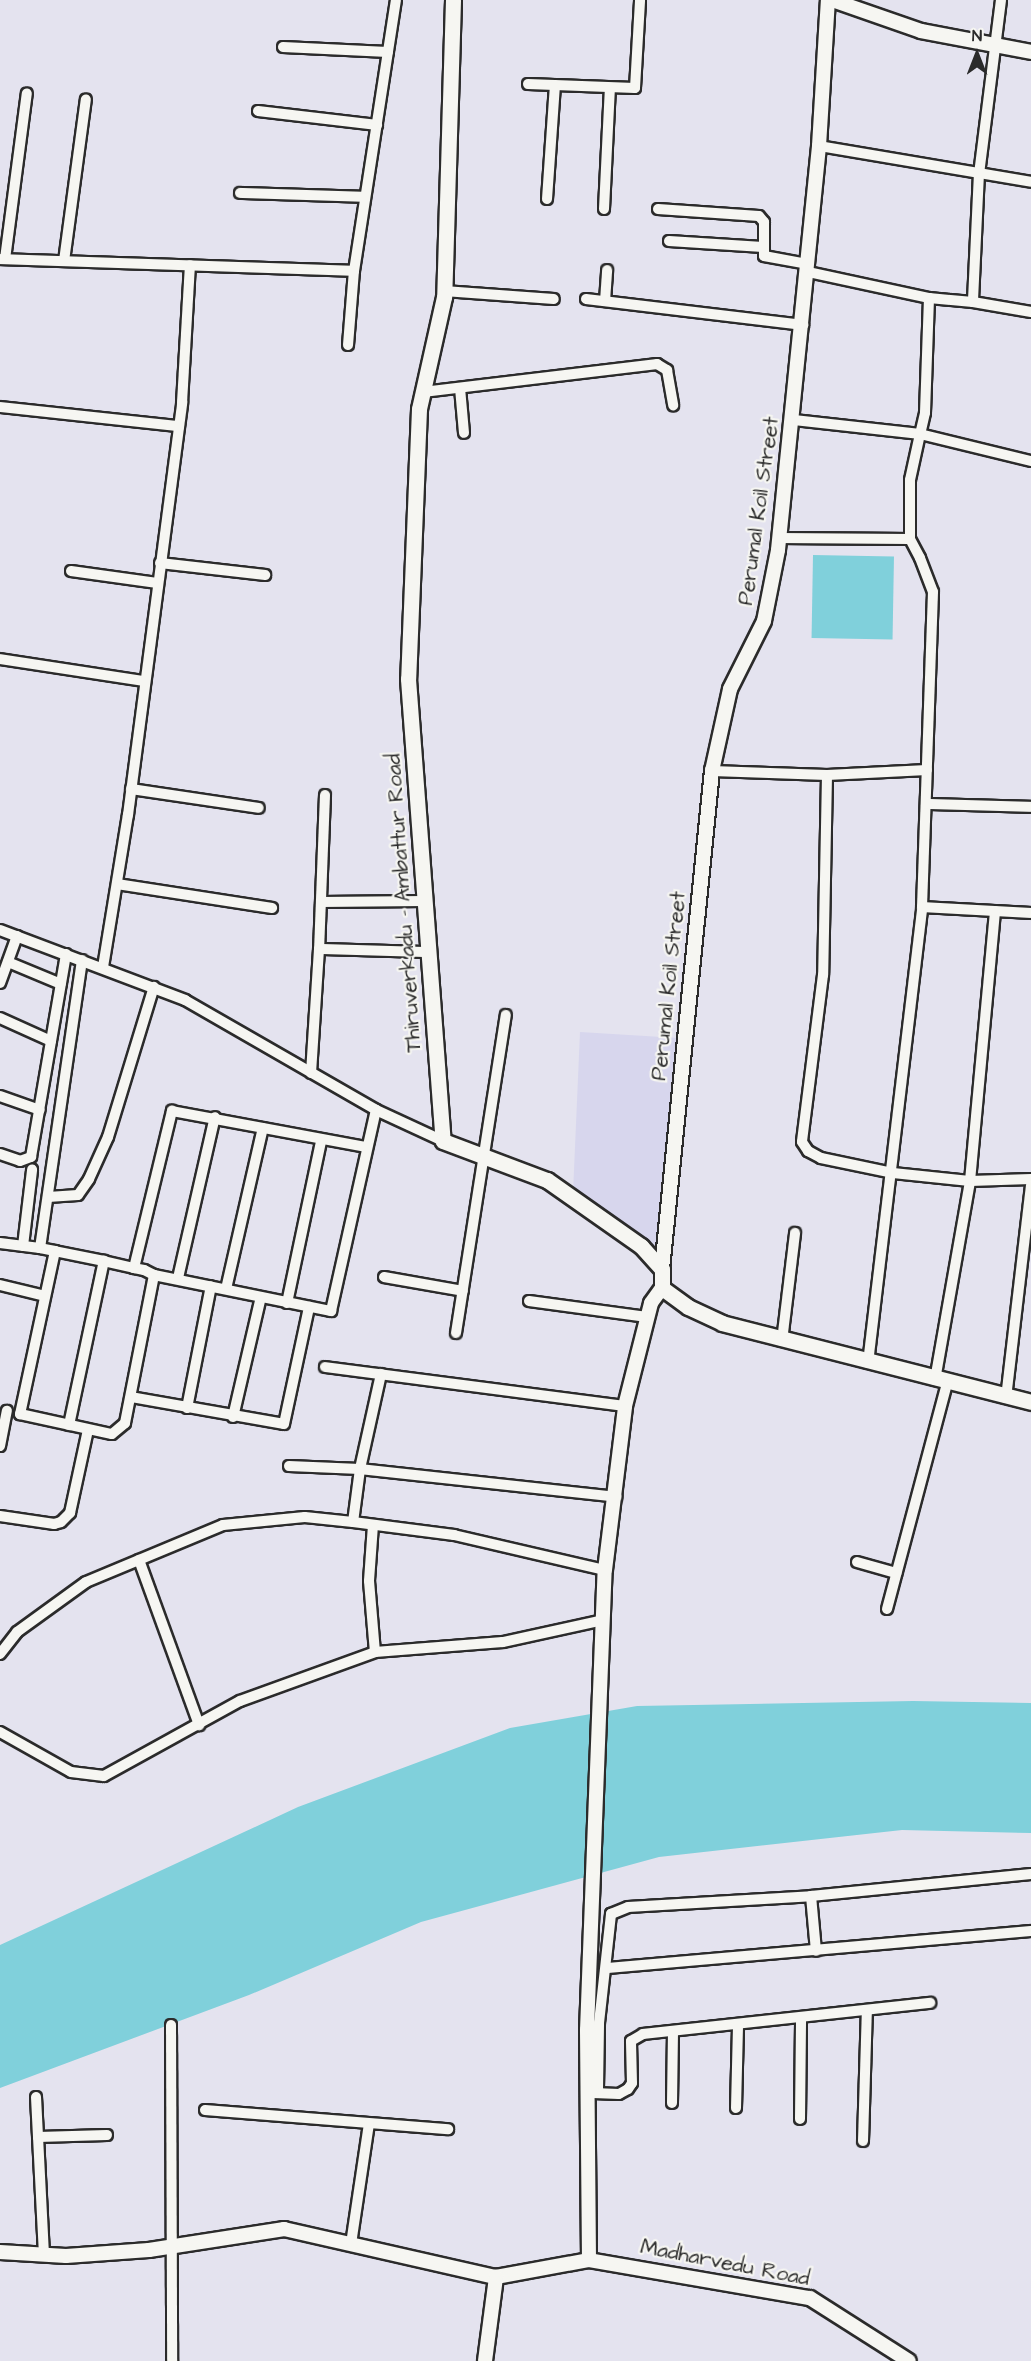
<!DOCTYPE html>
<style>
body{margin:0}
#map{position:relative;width:1031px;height:2361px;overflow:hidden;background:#e4e3ef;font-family:"Architects Daughter",sans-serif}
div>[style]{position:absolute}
.built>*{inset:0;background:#d7d6ed}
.water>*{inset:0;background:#80d0db;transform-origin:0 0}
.roads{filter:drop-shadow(2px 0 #2b2b2b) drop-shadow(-2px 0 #2b2b2b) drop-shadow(0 2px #2b2b2b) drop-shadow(0 -2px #2b2b2b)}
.minor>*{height:10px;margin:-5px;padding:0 5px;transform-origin:5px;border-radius:5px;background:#f6f6f2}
.tertiary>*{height:14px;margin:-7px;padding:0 7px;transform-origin:7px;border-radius:7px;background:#f6f6f2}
.secondary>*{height:15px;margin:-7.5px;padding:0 7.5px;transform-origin:7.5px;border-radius:7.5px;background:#f6f6f2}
span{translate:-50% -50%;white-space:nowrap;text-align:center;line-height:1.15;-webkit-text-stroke:4.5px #f6f6f2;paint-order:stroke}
.street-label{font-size:21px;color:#2b2b2b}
.north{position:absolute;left:947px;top:24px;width:60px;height:60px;-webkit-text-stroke:4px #f6f6f2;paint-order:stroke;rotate:0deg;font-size:16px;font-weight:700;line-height:24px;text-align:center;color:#2b2b2b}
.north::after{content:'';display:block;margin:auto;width:21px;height:27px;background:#2b2b2b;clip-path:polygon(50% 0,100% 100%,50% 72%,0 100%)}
</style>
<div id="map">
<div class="built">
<i style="clip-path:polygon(580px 1032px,678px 1038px,661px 1253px,573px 1193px)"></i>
</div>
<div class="water">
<i style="left:813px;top:555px;width:81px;height:83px;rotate:1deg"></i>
<i style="clip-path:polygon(913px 1701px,1031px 1703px,1031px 1833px,902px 1830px,659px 1857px,421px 1922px,249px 1995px,0 2088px,0 1945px,298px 1807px,510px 1728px,637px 1706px)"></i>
</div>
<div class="roads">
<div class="minor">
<i style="left:1001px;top:0;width:174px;rotate:97.2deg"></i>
<i style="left:979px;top:173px;width:129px;rotate:92.7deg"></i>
<i style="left:973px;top:302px;width:59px;rotate:9.8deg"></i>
<i style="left:283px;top:47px;width:105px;rotate:2.7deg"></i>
<i style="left:528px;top:84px;width:107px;rotate:2.1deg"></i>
<i style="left:635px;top:88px;width:88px;rotate:-86.7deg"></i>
<i style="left:258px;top:111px;width:120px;rotate:6.7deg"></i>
<i style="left:819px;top:146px;width:215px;rotate:9.6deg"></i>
<i style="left:240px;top:193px;width:125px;rotate:1.8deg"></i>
<i style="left:547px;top:199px;width:114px;rotate:-86deg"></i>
<i style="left:604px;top:209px;width:121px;rotate:-87.2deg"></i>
<i style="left:658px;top:209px;width:101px;rotate:4deg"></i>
<i style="left:759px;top:216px;width:8px;rotate:50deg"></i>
<i style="left:764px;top:222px;width:34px;rotate:90deg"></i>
<i style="left:764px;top:256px;width:45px;rotate:10.3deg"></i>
<i style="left:669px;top:241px;width:94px;rotate:3.7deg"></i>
<i style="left:0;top:259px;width:354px;rotate:1.9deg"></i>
<i style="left:354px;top:271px;width:274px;rotate:-81.2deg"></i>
<i style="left:5px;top:259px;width:167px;rotate:-82.5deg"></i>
<i style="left:64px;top:261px;width:163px;rotate:-82.3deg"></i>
<i style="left:808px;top:272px;width:124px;rotate:12.1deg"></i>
<i style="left:929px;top:298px;width:115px;rotate:92deg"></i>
<i style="left:925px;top:413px;width:22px;rotate:103deg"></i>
<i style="left:920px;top:434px;width:114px;rotate:13.7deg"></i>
<i style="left:444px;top:291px;width:110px;rotate:4.2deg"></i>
<i style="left:929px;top:298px;width:44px;rotate:5.2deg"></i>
<i style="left:586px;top:299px;width:219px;rotate:6.8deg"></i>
<i style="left:605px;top:301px;width:31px;rotate:-86deg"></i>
<i style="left:348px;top:345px;width:74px;rotate:-85.4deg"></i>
<i style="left:460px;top:388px;width:45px;rotate:84.9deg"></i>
<i style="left:423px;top:392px;width:236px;rotate:-6.8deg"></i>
<i style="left:657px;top:364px;width:12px;rotate:31deg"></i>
<i style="left:667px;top:370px;width:36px;rotate:80deg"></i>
<i style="left:0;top:407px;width:180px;rotate:6.1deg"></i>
<i style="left:794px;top:420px;width:127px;rotate:6.3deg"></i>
<i style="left:920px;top:434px;width:47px;rotate:102.3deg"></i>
<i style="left:910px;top:480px;width:59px;rotate:90deg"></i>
<i style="left:779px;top:538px;width:131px;rotate:0.4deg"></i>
<i style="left:910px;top:539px;width:21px;rotate:62deg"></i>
<i style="left:920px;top:558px;width:36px;rotate:69deg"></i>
<i style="left:933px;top:592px;width:315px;rotate:92deg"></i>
<i style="left:160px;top:563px;width:106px;rotate:6.5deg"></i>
<i style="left:71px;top:571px;width:87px;rotate:7.9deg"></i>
<i style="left:0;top:659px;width:146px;rotate:8.7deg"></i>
<i style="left:712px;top:771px;width:115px;rotate:2deg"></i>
<i style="left:827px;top:775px;width:100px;rotate:-2.9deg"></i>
<i style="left:827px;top:775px;width:200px;rotate:91.1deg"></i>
<i style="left:823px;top:975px;width:168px;rotate:97.2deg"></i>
<i style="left:802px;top:1142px;width:11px;rotate:56deg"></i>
<i style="left:808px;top:1151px;width:15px;rotate:28deg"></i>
<i style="left:821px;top:1158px;width:74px;rotate:11.8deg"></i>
<i style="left:893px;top:1173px;width:77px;rotate:5.9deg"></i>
<i style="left:970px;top:1181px;width:61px;rotate:-1.9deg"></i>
<i style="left:131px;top:789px;width:129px;rotate:8.4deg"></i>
<i style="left:325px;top:795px;width:154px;rotate:92.2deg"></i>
<i style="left:319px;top:949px;width:109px;rotate:1.6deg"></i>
<i style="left:926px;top:804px;width:105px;rotate:1.6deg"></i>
<i style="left:117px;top:884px;width:157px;rotate:8.8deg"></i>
<i style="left:321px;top:902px;width:103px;rotate:-0.6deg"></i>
<i style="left:0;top:930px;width:198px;rotate:20.7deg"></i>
<i style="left:185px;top:1000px;width:220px;rotate:29.9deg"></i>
<i style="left:376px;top:1110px;width:74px;rotate:24.8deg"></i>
<i style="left:8px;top:962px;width:57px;rotate:22.5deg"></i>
<i style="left:103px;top:967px;width:154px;rotate:-80.7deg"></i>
<i style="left:128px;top:815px;width:416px;rotate:-82.5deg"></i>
<i style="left:182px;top:403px;width:138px;rotate:-86.7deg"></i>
<i style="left:0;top:983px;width:50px;rotate:-70.1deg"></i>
<i style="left:0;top:1018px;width:56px;rotate:24.3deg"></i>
<i style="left:311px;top:1073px;width:124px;rotate:-86.3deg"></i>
<i style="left:0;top:1096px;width:42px;rotate:19.3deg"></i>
<i style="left:0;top:1154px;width:21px;rotate:19deg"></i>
<i style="left:20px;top:1161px;width:12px;rotate:-20deg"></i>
<i style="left:31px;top:1157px;width:206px;rotate:-80.2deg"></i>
<i style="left:48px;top:1197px;width:30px;rotate:-4deg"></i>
<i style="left:78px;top:1195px;width:19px;rotate:-55deg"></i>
<i style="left:89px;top:1179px;width:46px;rotate:-65.7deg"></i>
<i style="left:108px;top:1137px;width:157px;rotate:-73deg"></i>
<i style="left:0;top:1243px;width:40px;rotate:7.1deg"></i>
<i style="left:23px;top:1246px;width:77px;rotate:-83.2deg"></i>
<i style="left:55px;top:1251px;width:167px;rotate:102.1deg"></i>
<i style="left:20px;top:1414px;width:94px;rotate:12.3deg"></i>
<i style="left:112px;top:1434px;width:17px;rotate:-40deg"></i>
<i style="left:125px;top:1423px;width:151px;rotate:-78.9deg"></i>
<i style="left:154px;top:1275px;width:11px;rotate:-153deg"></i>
<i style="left:144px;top:1270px;width:10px;rotate:-169deg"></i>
<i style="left:134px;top:1268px;width:31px;rotate:-167deg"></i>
<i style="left:104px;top:1261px;width:50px;rotate:-168.5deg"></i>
<i style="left:55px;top:1251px;width:15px;rotate:-169deg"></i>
<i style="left:40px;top:1248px;width:291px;rotate:-81.7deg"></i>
<i style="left:134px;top:1268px;width:162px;rotate:-76.4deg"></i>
<i style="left:172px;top:1111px;width:197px;rotate:10.5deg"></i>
<i style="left:154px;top:1275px;width:181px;rotate:11.5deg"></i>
<i style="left:331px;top:1311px;width:206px;rotate:-77.4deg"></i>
<i style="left:384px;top:1277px;width:80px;rotate:10deg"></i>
<i style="left:178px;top:1278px;width:165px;rotate:-77.1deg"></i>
<i style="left:0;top:1285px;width:46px;rotate:13.7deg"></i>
<i style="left:226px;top:1289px;width:165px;rotate:-77.1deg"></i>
<i style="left:529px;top:1301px;width:119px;rotate:7.7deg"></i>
<i style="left:287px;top:1303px;width:166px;rotate:-78.1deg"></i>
<i style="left:456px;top:1333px;width:322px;rotate:-81.1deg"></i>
<i style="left:782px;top:1341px;width:109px;rotate:-83.1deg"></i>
<i style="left:868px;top:1363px;width:459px;rotate:-83.2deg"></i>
<i style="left:922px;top:907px;width:109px;rotate:3.2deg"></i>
<i style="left:325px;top:1367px;width:303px;rotate:7.4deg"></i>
<i style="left:381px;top:1374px;width:97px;rotate:102.5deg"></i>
<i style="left:360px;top:1469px;width:258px;rotate:6.2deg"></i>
<i style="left:935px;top:1380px;width:202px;rotate:-80deg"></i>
<i style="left:970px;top:1181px;width:271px;rotate:-84.7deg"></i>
<i style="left:131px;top:1397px;width:155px;rotate:10deg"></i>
<i style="left:284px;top:1424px;width:120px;rotate:-77.9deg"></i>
<i style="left:1006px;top:1398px;width:214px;rotate:-83.3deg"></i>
<i style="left:187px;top:1408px;width:124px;rotate:-78.9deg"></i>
<i style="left:233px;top:1417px;width:123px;rotate:-76.9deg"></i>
<i style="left:69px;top:1425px;width:168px;rotate:-78deg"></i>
<i style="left:0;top:1446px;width:36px;rotate:-79deg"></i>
<i style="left:289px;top:1466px;width:71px;rotate:2.4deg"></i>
<i style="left:360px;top:1469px;width:53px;rotate:97.5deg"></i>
<i style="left:0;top:1516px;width:55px;rotate:8.4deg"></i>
<i style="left:54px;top:1524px;width:7px;rotate:-16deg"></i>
<i style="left:61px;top:1522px;width:13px;rotate:-45deg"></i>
<i style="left:70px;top:1513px;width:85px;rotate:-77.8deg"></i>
<i style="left:373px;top:1525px;width:56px;rotate:94.1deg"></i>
<i style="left:369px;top:1581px;width:71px;rotate:85.2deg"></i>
<i style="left:139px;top:1560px;width:176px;rotate:70deg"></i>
<i style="left:857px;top:1562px;width:41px;rotate:15.8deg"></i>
<i style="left:887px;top:1609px;width:234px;rotate:-75.1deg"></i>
<i style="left:0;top:1654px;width:28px;rotate:-52deg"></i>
<i style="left:17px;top:1632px;width:85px;rotate:-35.9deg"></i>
<i style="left:86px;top:1582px;width:148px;rotate:-22.6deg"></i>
<i style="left:223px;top:1525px;width:82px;rotate:-5.6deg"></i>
<i style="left:305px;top:1517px;width:48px;rotate:5.9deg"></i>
<i style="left:353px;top:1522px;width:102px;rotate:7.3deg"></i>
<i style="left:454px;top:1535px;width:155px;rotate:13.1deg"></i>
<i style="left:0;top:1732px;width:81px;rotate:29.4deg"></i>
<i style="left:71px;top:1772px;width:33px;rotate:7deg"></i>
<i style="left:104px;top:1776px;width:155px;rotate:-28.9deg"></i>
<i style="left:240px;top:1701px;width:144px;rotate:-19.9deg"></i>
<i style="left:375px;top:1652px;width:128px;rotate:-4.5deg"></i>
<i style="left:503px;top:1642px;width:102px;rotate:-12.4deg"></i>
<i style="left:811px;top:1896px;width:55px;rotate:84.8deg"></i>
<i style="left:607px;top:1968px;width:426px;rotate:-5deg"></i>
<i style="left:171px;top:2025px;width:336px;rotate:89.8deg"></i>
<i style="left:588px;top:2093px;width:11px;rotate:-22deg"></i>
<i style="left:598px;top:2089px;width:66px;rotate:-89.1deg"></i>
<i style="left:599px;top:2023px;width:110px;rotate:-83.7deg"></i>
<i style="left:611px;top:1914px;width:18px;rotate:-22deg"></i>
<i style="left:628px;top:1907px;width:183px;rotate:-3.4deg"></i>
<i style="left:811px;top:1896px;width:221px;rotate:-5.7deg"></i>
<i style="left:593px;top:2093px;width:26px;rotate:2deg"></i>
<i style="left:619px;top:2094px;width:10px;rotate:-29deg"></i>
<i style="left:628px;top:2089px;width:7px;rotate:-56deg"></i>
<i style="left:632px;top:2083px;width:42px;rotate:-91.4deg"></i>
<i style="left:631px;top:2041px;width:14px;rotate:-30deg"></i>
<i style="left:643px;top:2034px;width:289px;rotate:-6.2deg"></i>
<i style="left:36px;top:2097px;width:40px;rotate:87.1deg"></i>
<i style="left:672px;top:2103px;width:72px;rotate:-89.2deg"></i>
<i style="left:736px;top:2108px;width:84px;rotate:-88.6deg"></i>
<i style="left:205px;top:2110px;width:244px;rotate:4.5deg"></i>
<i style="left:800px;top:2119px;width:102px;rotate:-89.4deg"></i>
<i style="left:863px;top:2141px;width:131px;rotate:-88.3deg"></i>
<i style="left:351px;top:2244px;width:121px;rotate:-81.5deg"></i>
<i style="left:44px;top:2255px;width:118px;rotate:-92.9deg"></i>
<i style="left:38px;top:2137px;width:69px;rotate:-1.7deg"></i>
</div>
<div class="tertiary">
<i style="left:832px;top:0;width:94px;rotate:19.2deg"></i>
<i style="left:921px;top:31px;width:112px;rotate:10.8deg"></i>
<i style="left:662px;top:1269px;width:501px;rotate:-84.27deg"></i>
<i style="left:712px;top:771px;width:84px;rotate:-77.6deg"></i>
<i style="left:730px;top:689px;width:76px;rotate:-63.4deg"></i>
<i style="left:764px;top:621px;width:72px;rotate:-78.8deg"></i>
<i style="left:778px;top:550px;width:406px;rotate:-84.2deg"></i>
<i style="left:819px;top:146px;width:146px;rotate:-86.5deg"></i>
<i style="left:0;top:2252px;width:66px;rotate:3.5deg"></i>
<i style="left:66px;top:2256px;width:83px;rotate:-4.1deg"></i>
<i style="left:149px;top:2250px;width:137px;rotate:-8.8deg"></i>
<i style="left:284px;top:2229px;width:217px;rotate:12.8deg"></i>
<i style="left:496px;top:2277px;width:95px;rotate:-10.4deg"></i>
<i style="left:589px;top:2260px;width:224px;rotate:9.8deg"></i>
<i style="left:810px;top:2298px;width:117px;rotate:32.5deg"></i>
<i style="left:589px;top:2260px;width:230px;rotate:-90.5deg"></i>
<i style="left:587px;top:2030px;width:460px;rotate:-87.8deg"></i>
<i style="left:605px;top:1570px;width:165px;rotate:-83deg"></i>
<i style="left:625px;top:1406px;width:106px;rotate:-75.8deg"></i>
<i style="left:651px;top:1303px;width:19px;rotate:-54deg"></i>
<i style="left:485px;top:2361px;width:85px;rotate:-82.5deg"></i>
</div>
<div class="secondary">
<i style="left:453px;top:0;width:297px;rotate:91.7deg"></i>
<i style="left:444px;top:297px;width:115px;rotate:102.6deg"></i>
<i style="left:419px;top:409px;width:270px;rotate:92.3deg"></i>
<i style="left:408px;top:679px;width:463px;rotate:85.7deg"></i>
<i style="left:443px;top:1141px;width:111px;rotate:20.6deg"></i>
<i style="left:547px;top:1180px;width:115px;rotate:35.1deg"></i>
<i style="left:641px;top:1246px;width:31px;rotate:48deg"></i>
<i style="left:662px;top:1269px;width:19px;rotate:90deg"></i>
<i style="left:662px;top:1288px;width:32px;rotate:36deg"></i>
<i style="left:688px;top:1307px;width:38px;rotate:25deg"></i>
<i style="left:722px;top:1323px;width:319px;rotate:14.3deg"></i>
</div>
</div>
<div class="street-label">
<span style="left:759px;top:511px;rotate:-82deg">Perumal Koil Street</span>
<span style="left:404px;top:903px;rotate:-94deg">Thiruverkadu - Ambattur Road</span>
<span style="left:669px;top:986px;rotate:-84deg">Perumal Koil Street</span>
<span style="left:725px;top:2263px;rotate:11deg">Madharvedu Road</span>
</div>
<div class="north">N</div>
</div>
